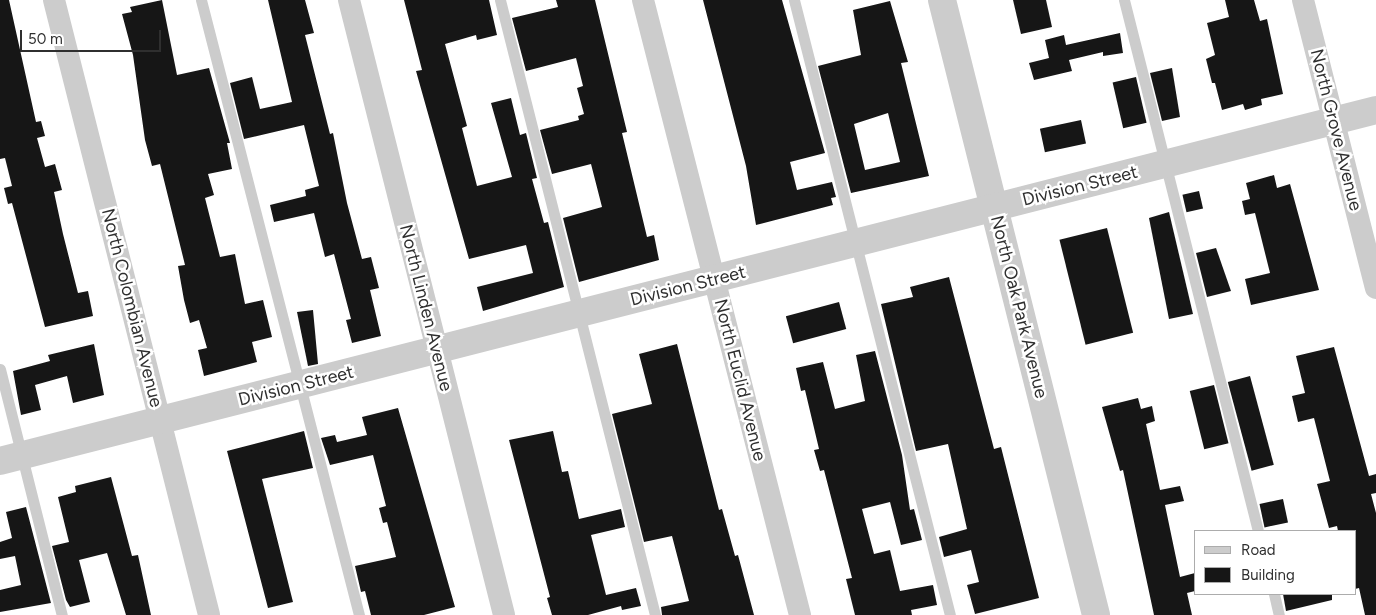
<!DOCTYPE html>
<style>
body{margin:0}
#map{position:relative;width:1376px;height:615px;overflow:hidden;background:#fff;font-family:Figtree,sans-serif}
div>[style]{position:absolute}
.building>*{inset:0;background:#161616;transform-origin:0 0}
.service>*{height:11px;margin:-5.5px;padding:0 5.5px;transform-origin:5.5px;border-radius:5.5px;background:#ccc}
.minor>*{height:22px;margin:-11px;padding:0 11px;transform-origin:11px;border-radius:11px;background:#ccc}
.tertiary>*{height:28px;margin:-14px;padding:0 14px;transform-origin:14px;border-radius:14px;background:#ccc}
span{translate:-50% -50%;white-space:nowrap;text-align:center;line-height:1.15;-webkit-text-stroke:5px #fff;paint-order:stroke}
.street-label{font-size:18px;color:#2f2f2f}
.legend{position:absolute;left:1194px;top:530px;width:162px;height:65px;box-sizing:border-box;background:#fff;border:1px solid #acacac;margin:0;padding:6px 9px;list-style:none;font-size:15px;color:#2f2f2f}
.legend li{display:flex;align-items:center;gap:10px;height:25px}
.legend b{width:25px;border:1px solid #acacac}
.scale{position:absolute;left:20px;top:30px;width:141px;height:22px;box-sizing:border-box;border:2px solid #2f2f2f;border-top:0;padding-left:6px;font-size:15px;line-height:18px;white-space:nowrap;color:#2f2f2f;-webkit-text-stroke:4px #fff;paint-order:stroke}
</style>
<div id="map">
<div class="building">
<i style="clip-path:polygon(0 0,9px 0,36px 122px,41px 121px,45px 136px,37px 138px,45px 167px,55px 164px,62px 190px,54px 192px,63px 234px,78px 293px,88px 291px,93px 316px,45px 327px,12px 203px,8px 204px,4px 188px,12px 186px,5px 158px,0 159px)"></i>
<i style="clip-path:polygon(162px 0,177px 75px,209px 68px,230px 143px,227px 143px,232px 169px,208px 174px,214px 195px,205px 198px,220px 257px,235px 254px,245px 304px,263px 300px,272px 337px,252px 342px,257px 362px,204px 376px,198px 350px,207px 348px,199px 320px,190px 323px,184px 300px,178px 266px,185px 265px,160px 164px,152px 166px,145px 140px,133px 55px,122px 14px,132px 12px,130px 7px)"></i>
<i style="clip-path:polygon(268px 0,305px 0,314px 33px,305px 35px,330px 134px,333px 133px,347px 203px,362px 259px,371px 257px,379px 288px,370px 290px,381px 336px,352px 343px,346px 320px,351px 319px,334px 254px,325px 257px,314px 213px,274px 222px,270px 205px,306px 196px,305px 190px,319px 186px,304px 125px,244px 139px,230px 83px,252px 77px,260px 109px,292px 102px)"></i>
<i style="clip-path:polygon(404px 0,489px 0,497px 35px,477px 40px,476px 35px,445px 44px,467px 126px,462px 128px,477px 186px,512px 177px,491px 103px,511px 98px,520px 135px,526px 133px,537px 178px,532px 179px,544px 223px,548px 222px,564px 287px,483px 311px,477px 287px,533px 273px,526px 245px,469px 259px,416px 71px,422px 70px)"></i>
<i style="clip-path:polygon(556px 0,595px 0,627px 132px,622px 133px,635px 187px,647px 237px,654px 235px,659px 260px,579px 282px,563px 218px,602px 207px,591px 164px,552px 174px,540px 130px,579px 120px,578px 116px,584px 114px,577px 88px,583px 86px,576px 58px,526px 71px,512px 18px,558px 7px)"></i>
<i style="clip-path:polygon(703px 0,782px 0,825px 153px,790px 162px,797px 190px,832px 182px,836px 197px,831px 198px,833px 205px,756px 225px,746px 166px)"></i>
<i style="clip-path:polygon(1013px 0,1046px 0,1052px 27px,1021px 34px)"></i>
<i style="clip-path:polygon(1225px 0,1254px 0,1260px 21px,1267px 19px,1283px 94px,1261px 99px,1262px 105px,1245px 110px,1243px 104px,1222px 110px,1215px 83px,1212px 83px,1206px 59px,1215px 55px,1207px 23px,1229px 17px)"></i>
<i style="clip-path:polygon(evenodd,890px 1px,908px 62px,901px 63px,929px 176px,851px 193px,818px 66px,861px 55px,853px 10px,890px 1px,888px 113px,900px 162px,865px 170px,854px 124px,888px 113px)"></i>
<i style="clip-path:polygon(1120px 33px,1123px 53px,1103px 56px,1103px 52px,1069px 60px,1072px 71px,1034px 80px,1029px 63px,1049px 58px,1045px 40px,1064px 35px,1066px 45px)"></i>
<i style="clip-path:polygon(1172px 68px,1180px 117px,1162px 121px,1150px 73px)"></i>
<i style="left:1136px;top:77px;width:47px;height:24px;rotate:77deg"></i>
<i style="left:1081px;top:120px;width:24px;height:42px;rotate:78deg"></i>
<i style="clip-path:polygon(1274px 175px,1277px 188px,1290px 184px,1319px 290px,1251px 305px,1245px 279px,1270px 273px,1255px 213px,1245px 215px,1242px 201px,1250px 199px,1246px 183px)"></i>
<i style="left:1199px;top:191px;width:18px;height:17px;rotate:77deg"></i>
<i style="clip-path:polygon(1169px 212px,1193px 314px,1169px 319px,1149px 218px)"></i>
<i style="left:1107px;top:228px;width:108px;height:49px;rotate:76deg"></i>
<i style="clip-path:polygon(1216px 248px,1231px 291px,1207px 297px,1196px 253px)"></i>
<i style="clip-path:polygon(949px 277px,994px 449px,1001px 447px,1039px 598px,975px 614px,967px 585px,979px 582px,971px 550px,944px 557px,939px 537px,967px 529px,948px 444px,916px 451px,881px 304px,913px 297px,910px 287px)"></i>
<i style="left:839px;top:302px;width:28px;height:55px;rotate:75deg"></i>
<i style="clip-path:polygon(313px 310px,318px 364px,308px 366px,297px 312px)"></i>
<i style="clip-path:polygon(94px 344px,104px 395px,73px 403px,67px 376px,35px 385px,41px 410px,21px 415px,13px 371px,50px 361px,48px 355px)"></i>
<i style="clip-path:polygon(677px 344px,719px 510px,722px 509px,735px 556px,738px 555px,754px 615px,662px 615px,661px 607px,689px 601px,672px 536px,644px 542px,612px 414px,652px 404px,639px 354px)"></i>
<i style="clip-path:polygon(1334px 347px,1369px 476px,1376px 474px,1376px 493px,1371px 494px,1376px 513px,1376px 615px,1365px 615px,1359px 588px,1355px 589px,1355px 531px,1338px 531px,1337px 526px,1329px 528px,1317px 484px,1330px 481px,1314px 418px,1298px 422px,1292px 396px,1305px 393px,1296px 356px)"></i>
<i style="clip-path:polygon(875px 351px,902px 455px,910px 510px,914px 509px,922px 540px,901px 545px,890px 502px,862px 509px,874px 554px,890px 550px,900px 591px,933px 585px,937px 605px,911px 610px,912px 615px,855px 615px,846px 579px,852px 578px,824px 470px,820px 471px,814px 450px,819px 449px,805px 390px,801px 391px,796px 368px,823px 362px,835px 409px,865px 401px,856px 355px)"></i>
<i style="left:1250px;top:376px;width:92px;height:23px;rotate:75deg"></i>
<i style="left:1214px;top:385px;width:60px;height:25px;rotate:76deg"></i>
<i style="clip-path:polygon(1138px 398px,1141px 409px,1152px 406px,1155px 421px,1146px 424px,1160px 490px,1180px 486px,1184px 501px,1165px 505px,1180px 577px,1195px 573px,1195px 591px,1187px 593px,1192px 615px,1154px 615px,1123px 470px,1120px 471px,1102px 407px)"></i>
<i style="clip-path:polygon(398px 408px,455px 607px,424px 615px,371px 615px,365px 591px,361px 592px,355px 566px,396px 557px,387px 522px,383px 523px,379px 508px,386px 506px,373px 455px,330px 465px,321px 438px,335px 435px,337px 442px,367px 435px,362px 417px)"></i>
<i style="clip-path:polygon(304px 431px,313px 468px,262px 479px,293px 602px,268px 608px,227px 451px)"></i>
<i style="clip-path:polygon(553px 431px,562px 472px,568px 471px,579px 519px,621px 509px,625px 527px,591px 535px,606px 595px,636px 588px,641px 606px,622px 610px,621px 606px,588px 615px,552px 615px,547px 598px,550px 597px,509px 440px)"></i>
<i style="clip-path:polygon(111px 477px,132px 556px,138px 555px,151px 615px,126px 615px,107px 553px,79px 560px,90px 602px,70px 607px,66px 600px,52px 546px,69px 542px,58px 497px,76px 492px,75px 486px)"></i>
<i style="left:1283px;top:499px;width:24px;height:24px;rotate:78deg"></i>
<i style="clip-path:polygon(26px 507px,51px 603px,0 612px,0 590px,21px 585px,15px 556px,0 559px,0 542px,12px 538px,6px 512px)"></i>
<i style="clip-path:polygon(1283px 594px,1332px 594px,1332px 600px,1286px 611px)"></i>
</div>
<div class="service">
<i style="left:201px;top:0;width:635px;rotate:75.59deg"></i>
<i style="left:500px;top:0;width:634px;rotate:75.85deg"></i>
<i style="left:794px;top:0;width:634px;rotate:75.77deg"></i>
<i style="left:1124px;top:0;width:548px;rotate:75.84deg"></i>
<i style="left:0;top:369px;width:254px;rotate:75.9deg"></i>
<i style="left:1274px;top:594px;width:22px;rotate:77deg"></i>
</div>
<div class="minor">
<i style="left:54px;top:0;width:634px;rotate:75.85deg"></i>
<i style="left:349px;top:0;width:634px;rotate:75.85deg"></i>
<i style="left:643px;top:0;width:635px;rotate:75.68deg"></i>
<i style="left:1303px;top:0;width:297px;rotate:75.8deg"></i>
</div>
<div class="tertiary">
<i style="left:942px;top:0;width:634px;rotate:75.94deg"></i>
<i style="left:0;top:461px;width:1420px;rotate:-14.31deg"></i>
</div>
<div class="street-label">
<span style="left:1336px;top:130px;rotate:76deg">North Grove Avenue</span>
<span style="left:1080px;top:186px;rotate:-14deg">Division Street</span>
<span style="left:688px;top:286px;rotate:-14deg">Division Street</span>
<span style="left:1019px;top:307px;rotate:76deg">North Oak Park Avenue</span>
<span style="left:132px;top:308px;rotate:76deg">North Colombian Avenue</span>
<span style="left:426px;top:308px;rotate:76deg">North Linden Avenue</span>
<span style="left:740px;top:380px;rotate:76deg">North Euclid Avenue</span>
<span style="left:296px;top:386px;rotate:-14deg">Division Street</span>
</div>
<ul class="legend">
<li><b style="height:6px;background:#ccc"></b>Road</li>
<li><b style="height:14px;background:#161616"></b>Building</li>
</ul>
<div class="scale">50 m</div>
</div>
